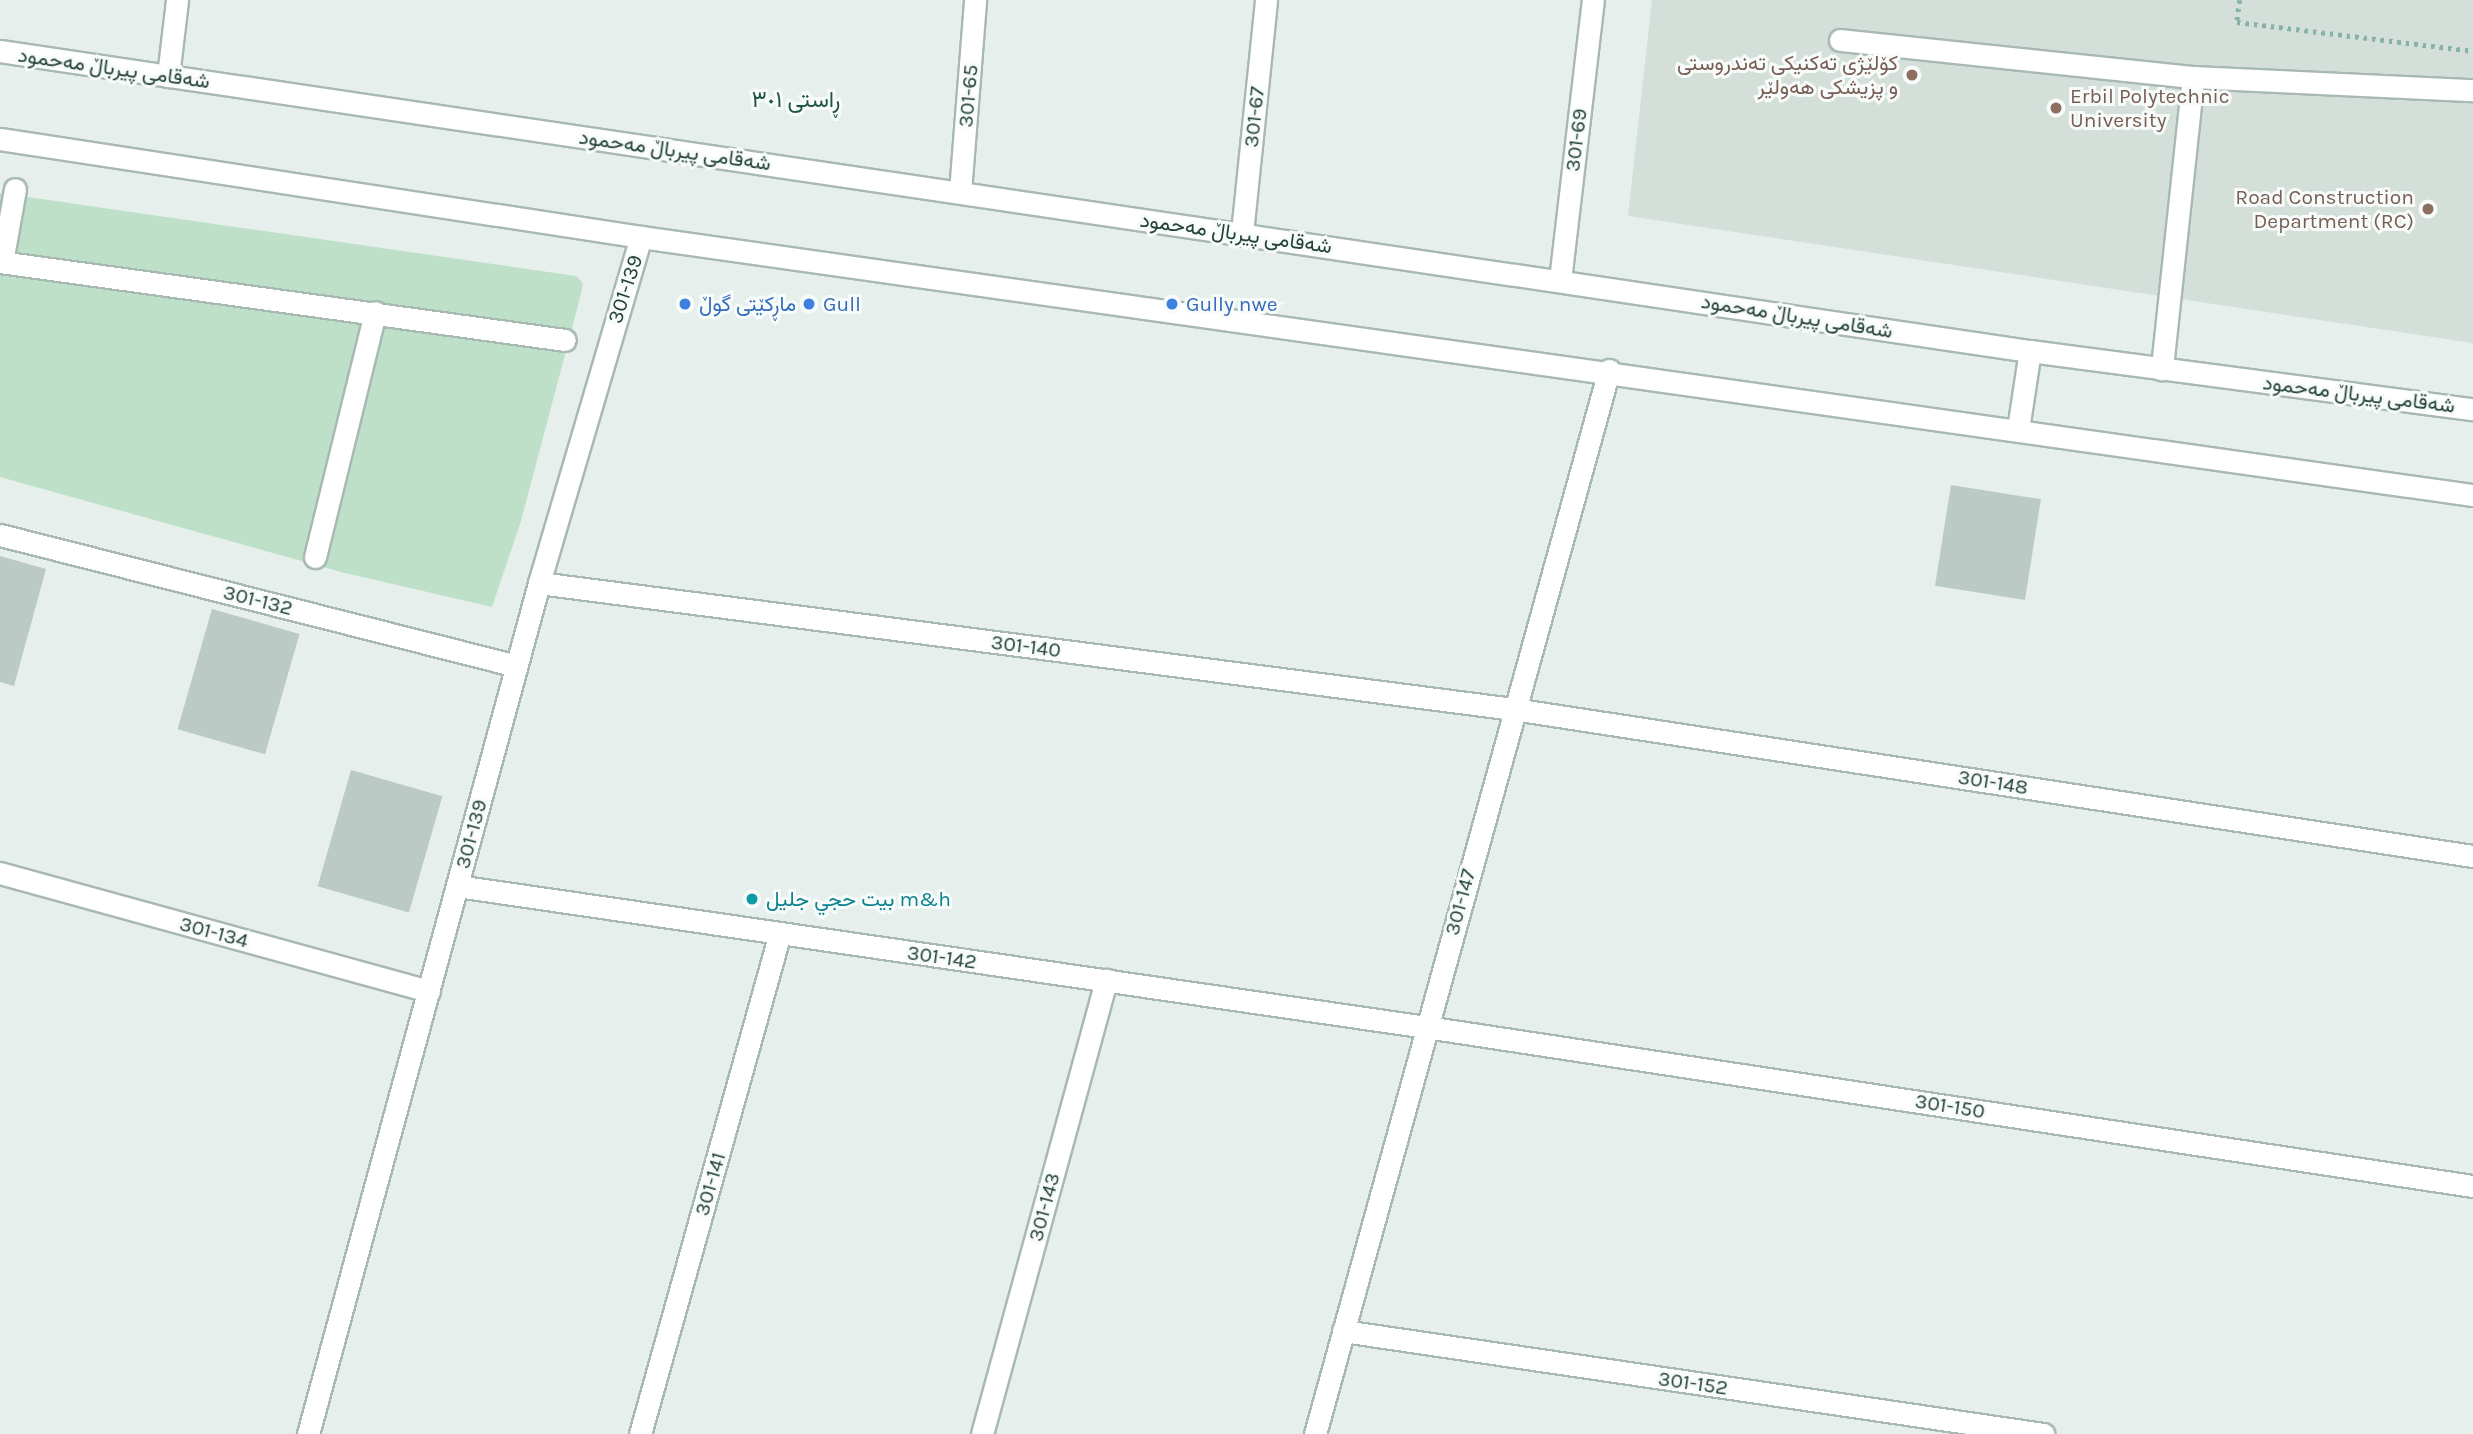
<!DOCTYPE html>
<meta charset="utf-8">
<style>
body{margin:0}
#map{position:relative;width:2473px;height:1434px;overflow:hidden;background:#e6efeb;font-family:Karla,Vazirmatn,sans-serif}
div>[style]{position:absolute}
.built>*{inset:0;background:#d4dfda}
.green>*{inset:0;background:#bfe0c8}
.building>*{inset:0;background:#bbcac4;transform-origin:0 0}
.path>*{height:4.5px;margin-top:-2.25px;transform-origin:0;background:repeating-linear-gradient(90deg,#86b3a5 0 3.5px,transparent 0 8.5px)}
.roads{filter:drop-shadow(2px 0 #a8b8b2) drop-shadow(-2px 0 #a8b8b2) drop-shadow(0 2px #a8b8b2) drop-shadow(0 -2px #a8b8b2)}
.lane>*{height:21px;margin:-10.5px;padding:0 10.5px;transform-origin:10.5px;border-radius:10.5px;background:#fff}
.street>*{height:21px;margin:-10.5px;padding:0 10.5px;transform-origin:10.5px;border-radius:10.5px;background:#fff}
.secondary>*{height:21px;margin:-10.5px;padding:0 10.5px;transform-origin:10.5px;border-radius:10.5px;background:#fff}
.dots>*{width:19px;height:19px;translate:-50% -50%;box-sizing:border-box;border:4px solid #f7fbf9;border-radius:50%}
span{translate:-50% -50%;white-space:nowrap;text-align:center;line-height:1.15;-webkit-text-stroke:6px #f7fbf9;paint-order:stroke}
.education-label{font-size:21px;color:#785e54}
.right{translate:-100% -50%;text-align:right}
.left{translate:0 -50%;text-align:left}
.street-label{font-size:21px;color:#24423a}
.shop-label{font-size:21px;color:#366cbe}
.culture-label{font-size:21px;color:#0d838f}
.neighbourhood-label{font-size:23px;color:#1f5548}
</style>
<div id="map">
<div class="built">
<i style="clip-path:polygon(1652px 0,2473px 0,2473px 343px,1628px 216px)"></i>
</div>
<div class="green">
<i style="clip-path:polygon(0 193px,576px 276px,583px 283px,581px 294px,521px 521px,492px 607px,341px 572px,0 477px)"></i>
</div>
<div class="building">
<i style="left:1951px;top:485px;width:91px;height:102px;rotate:9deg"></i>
<i style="clip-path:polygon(0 556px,46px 569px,14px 686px,0 682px)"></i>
<i style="left:212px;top:609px;width:91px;height:125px;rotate:16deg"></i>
<i style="left:351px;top:770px;width:95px;height:121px;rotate:16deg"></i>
</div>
<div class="path">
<i style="left:2240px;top:0;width:22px;rotate:98deg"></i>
<i style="left:2237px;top:22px;width:238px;rotate:7deg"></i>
</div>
<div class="roads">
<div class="lane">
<i style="left:1840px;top:40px;width:355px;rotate:6deg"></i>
<i style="left:2193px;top:77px;width:294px;rotate:96.1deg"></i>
<i style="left:2193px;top:77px;width:280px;rotate:2.7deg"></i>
</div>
<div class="street">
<i style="left:168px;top:76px;width:77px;rotate:-83.2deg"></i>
<i style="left:960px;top:192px;width:193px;rotate:-85.5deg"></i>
<i style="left:1242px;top:233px;width:234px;rotate:-84.1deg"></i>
<i style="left:0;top:262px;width:570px;rotate:7.86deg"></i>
<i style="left:2px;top:262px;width:74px;rotate:-79.9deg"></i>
<i style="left:1560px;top:280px;width:282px;rotate:-83.3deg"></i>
<i style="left:0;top:535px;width:533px;rotate:14.22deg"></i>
<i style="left:315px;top:557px;width:252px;rotate:-76.2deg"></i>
<i style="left:539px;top:583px;width:982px;rotate:7.37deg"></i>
<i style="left:1513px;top:709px;width:971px;rotate:8.71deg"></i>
<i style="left:0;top:873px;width:445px;rotate:15.4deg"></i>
<i style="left:457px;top:886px;width:979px;rotate:8.28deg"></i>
<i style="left:1426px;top:1027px;width:1059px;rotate:8.64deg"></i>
<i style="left:1343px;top:1331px;width:708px;rotate:8.37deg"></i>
<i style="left:308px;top:1434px;width:882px;rotate:-74.81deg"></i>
<i style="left:539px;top:583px;width:361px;rotate:-73.6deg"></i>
<i style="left:640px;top:1434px;width:520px;rotate:-74.39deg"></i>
<i style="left:982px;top:1434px;width:471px;rotate:-74.7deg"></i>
<i style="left:1315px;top:1434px;width:1104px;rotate:-74.55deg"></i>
</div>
<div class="secondary">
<i style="left:0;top:51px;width:2052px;rotate:8.41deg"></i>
<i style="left:2030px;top:351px;width:447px;rotate:7.5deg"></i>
<i style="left:0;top:139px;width:648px;rotate:8.69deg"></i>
<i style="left:641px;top:237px;width:1850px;rotate:8.02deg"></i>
<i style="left:2018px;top:429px;width:79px;rotate:-81.3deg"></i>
</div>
</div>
<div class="dots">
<i style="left:1912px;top:75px;background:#8d6e63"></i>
<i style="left:2056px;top:108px;background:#8d6e63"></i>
<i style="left:2428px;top:209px;background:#8d6e63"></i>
<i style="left:685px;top:304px;background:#3f7fe0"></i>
<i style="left:809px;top:304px;background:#3f7fe0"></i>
<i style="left:1172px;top:304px;background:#3f7fe0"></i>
<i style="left:752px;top:899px;background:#0f9aa8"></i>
</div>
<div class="education-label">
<span class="right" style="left:1898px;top:75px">کۆلێژی تەکنیکی تەندروستی<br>و پزیشکی هەولێر</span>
<span class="left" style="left:2070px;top:108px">Erbil Polytechnic<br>University</span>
<span class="right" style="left:2414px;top:209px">Road Construction<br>Department (RC)</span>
</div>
<div class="street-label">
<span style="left:114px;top:68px;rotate:8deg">شەقامی پیرباڵ مەحمود</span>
<span style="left:968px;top:96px;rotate:-85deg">301-65</span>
<span style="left:1254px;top:117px;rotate:-84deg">301-67</span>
<span style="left:1576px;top:140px;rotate:-83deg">301-69</span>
<span style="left:675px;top:150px;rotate:8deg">شەقامی پیرباڵ مەحمود</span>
<span style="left:1236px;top:233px;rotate:8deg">شەقامی پیرباڵ مەحمود</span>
<span style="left:625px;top:289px;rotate:-72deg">301-139</span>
<span style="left:1797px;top:316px;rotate:9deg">شەقامی پیرباڵ مەحمود</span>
<span style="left:2359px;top:394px;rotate:7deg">شەقامی پیرباڵ مەحمود</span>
<span style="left:258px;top:600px;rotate:14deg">301-132</span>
<span style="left:1026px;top:646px;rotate:7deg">301-140</span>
<span style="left:1993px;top:782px;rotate:9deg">301-148</span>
<span style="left:471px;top:834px;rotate:-75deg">301-139</span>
<span style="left:1460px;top:902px;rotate:-75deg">301-147</span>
<span style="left:214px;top:932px;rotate:15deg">301-134</span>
<span style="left:942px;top:957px;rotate:8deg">301-142</span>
<span style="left:1950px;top:1106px;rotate:9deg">301-150</span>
<span style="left:710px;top:1184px;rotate:-74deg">301-141</span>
<span style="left:1044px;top:1207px;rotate:-75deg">301-143</span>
<span style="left:1693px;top:1383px;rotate:8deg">301-152</span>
</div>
<div class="shop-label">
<span class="left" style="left:699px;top:304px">ماڕکێتی گوڵ</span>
<span class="left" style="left:823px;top:304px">Gull</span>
<span class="left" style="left:1186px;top:304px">Gully nwe</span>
</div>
<div class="culture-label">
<span class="left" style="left:766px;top:899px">بيت حجي جليل m&amp;h</span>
</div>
<div class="neighbourhood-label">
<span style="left:796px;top:100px">ڕاستی ٣٠١</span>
</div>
</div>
